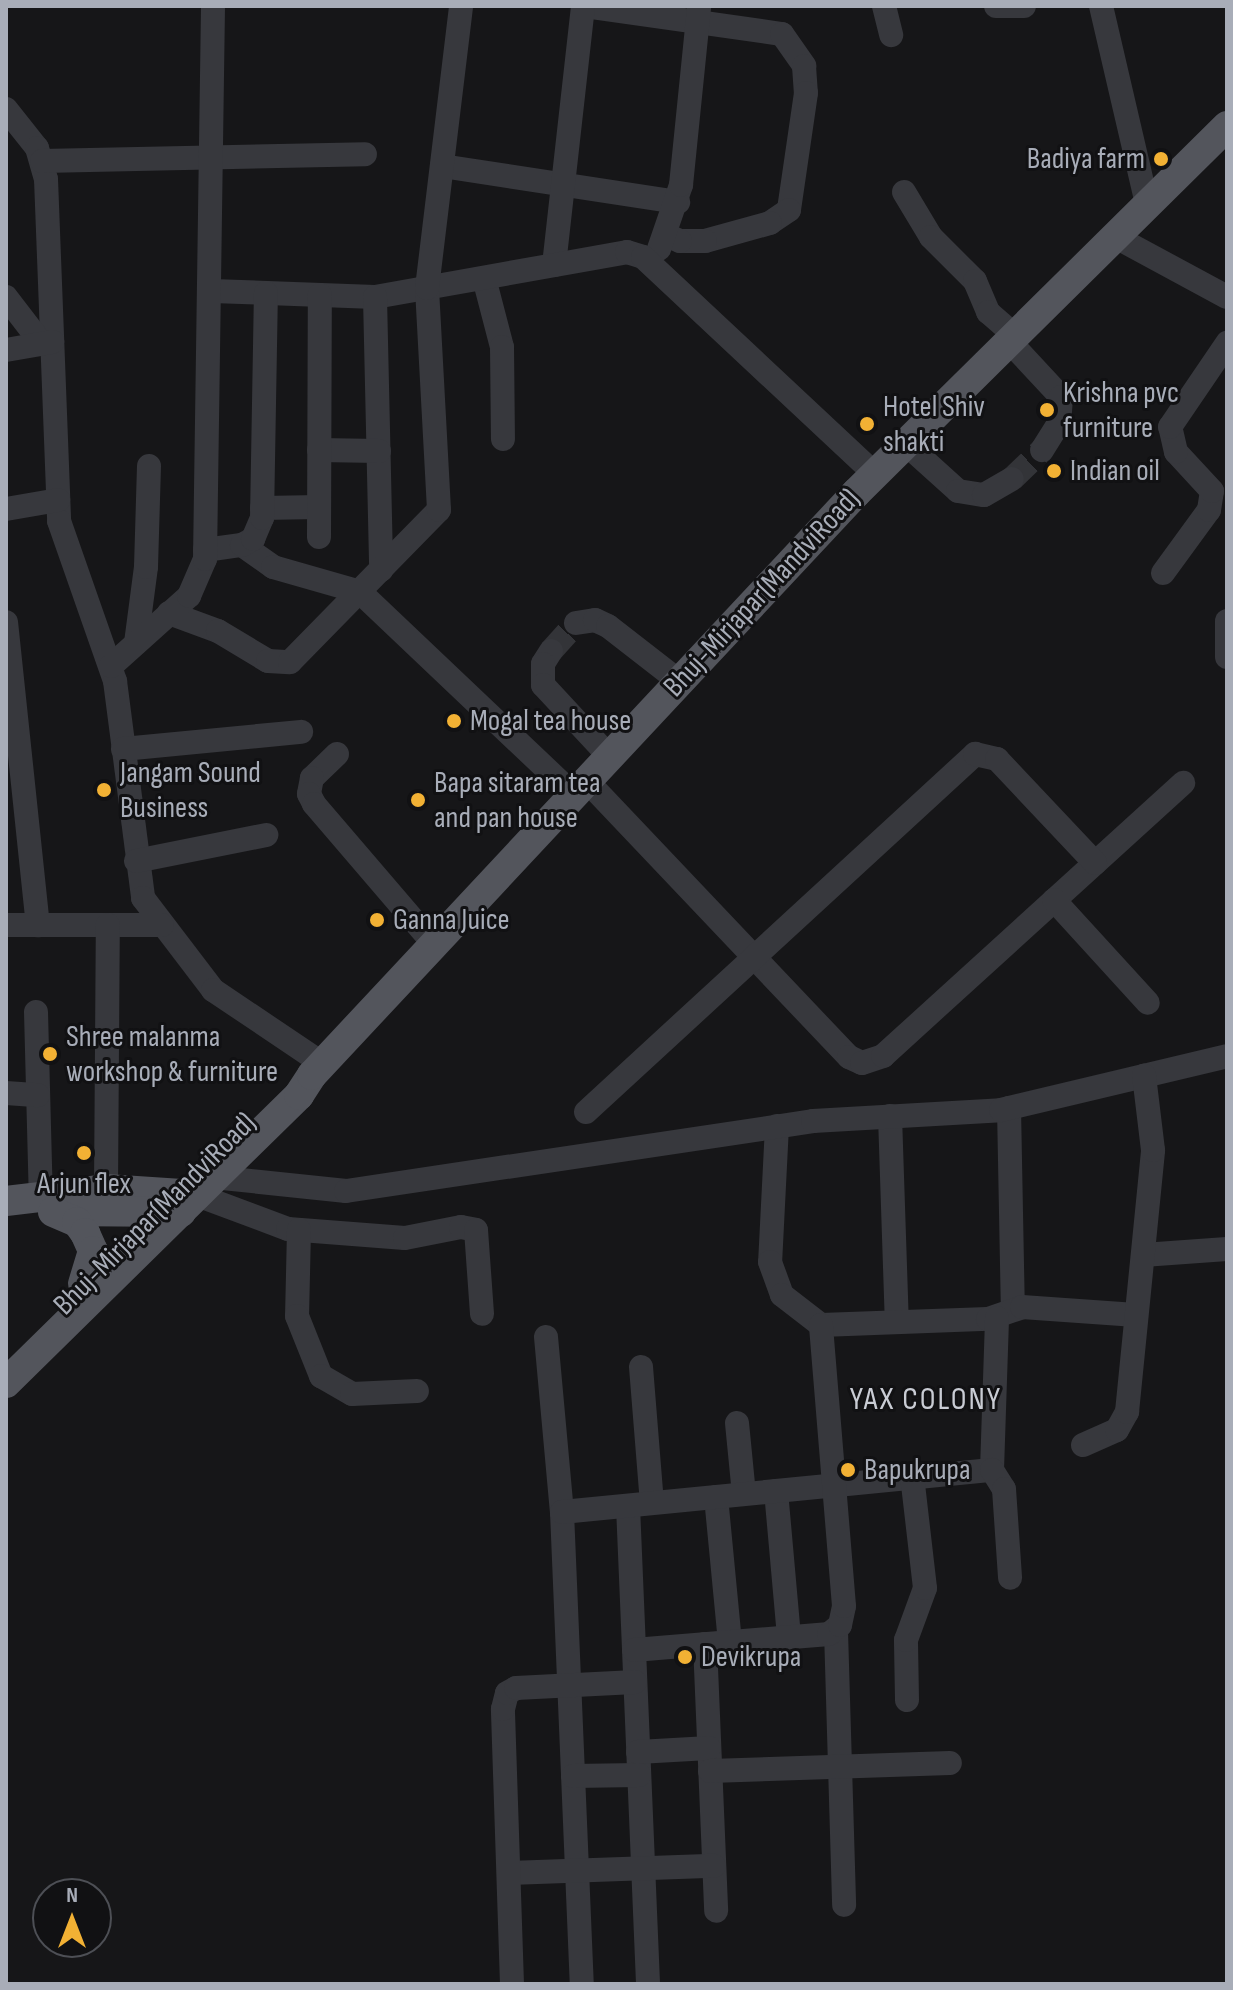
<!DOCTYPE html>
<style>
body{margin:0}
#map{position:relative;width:1233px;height:1990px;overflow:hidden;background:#161618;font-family:"Sofia Sans Condensed",sans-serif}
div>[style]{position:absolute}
.minor-tunnel>*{height:24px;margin-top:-12px;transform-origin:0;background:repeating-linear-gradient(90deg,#333438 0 24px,transparent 0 36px)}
.minor>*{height:24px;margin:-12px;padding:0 12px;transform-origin:12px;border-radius:12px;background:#37383d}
.major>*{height:30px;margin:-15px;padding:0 15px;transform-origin:15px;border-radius:15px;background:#53555c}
.dots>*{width:22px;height:22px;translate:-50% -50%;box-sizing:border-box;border:4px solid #111113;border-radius:50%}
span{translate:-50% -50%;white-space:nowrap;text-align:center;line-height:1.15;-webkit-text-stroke:6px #111113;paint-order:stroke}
.poi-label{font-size:30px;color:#a8adb8}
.right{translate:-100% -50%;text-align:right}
.left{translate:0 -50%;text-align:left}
.street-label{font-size:30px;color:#a8adb8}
.neighbourhood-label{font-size:32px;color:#c9ccd4;letter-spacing:2px}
.frame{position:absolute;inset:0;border:8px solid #a8adb8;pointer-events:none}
.north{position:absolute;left:32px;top:1878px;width:80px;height:80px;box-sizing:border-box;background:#111113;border:2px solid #4d4f55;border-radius:50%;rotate:0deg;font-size:22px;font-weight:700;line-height:32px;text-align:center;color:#a8adb8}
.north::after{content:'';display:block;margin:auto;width:28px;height:36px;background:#f2b134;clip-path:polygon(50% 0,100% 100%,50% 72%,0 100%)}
</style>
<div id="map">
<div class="minor-tunnel">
<i style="left:1012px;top:479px;width:42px;rotate:-44deg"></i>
<i style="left:551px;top:651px;width:38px;rotate:-48deg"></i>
</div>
<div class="minor">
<i style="left:585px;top:6px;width:199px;rotate:8.1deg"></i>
<i style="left:782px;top:34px;width:39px;rotate:55deg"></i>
<i style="left:804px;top:66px;width:27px;rotate:86deg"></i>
<i style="left:806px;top:93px;width:118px;rotate:98.3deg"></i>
<i style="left:789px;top:210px;width:23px;rotate:146deg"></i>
<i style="left:770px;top:223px;width:67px;rotate:164.5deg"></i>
<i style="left:705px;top:241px;width:25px;rotate:180deg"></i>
<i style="left:680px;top:241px;width:15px;rotate:-157deg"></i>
<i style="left:884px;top:6px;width:30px;rotate:76deg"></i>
<i style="left:996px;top:6px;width:28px"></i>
<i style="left:1101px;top:6px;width:203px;rotate:76.9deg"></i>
<i style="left:6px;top:109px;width:50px;rotate:51.5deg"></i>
<i style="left:37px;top:148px;width:32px;rotate:74deg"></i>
<i style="left:46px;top:179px;width:342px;rotate:87.8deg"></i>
<i style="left:59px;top:521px;width:170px;rotate:70.7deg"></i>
<i style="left:115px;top:681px;width:219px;rotate:82.6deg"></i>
<i style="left:143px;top:898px;width:116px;rotate:52.7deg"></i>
<i style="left:213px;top:990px;width:133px;rotate:33.9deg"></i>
<i style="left:42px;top:161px;width:323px;rotate:-1.2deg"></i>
<i style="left:442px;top:166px;width:239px;rotate:8.7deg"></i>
<i style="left:904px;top:192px;width:52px;rotate:59deg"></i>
<i style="left:931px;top:237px;width:62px;rotate:45deg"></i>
<i style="left:975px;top:281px;width:34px;rotate:67deg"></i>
<i style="left:988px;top:312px;width:35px;rotate:41deg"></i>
<i style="left:1114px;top:236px;width:128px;rotate:28.4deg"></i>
<i style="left:659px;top:249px;width:68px;rotate:-71deg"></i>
<i style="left:681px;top:185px;width:179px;rotate:-84.2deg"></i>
<i style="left:554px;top:265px;width:261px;rotate:-83.6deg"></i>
<i style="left:484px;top:278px;width:71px;rotate:75.4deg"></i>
<i style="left:502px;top:347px;width:92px;rotate:89.4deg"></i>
<i style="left:212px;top:291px;width:163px;rotate:2.1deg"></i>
<i style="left:375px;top:297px;width:256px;rotate:-10.1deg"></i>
<i style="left:627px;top:252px;width:17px;rotate:17deg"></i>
<i style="left:643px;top:257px;width:318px;rotate:43.1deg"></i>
<i style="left:6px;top:297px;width:59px;rotate:52.5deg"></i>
<i style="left:375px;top:297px;width:273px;rotate:88.7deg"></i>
<i style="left:1009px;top:341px;width:76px;rotate:47.1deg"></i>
<i style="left:1061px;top:397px;width:26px;rotate:94deg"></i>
<i style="left:1059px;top:423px;width:32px;rotate:122deg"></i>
<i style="left:6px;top:350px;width:47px;rotate:-9.9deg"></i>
<i style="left:906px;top:444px;width:70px;rotate:42.1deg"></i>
<i style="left:958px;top:491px;width:26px;rotate:9deg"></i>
<i style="left:984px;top:495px;width:32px;rotate:-30deg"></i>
<i style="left:319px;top:450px;width:60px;rotate:1deg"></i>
<i style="left:262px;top:508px;width:57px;rotate:-1deg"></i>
<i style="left:6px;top:509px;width:53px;rotate:-9.8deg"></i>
<i style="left:319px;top:537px;width:242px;rotate:-89.8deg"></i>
<i style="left:242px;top:545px;width:38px;rotate:35deg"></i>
<i style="left:273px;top:567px;width:91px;rotate:16deg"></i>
<i style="left:360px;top:592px;width:294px;rotate:43.5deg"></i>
<i style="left:205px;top:550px;width:37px;rotate:-8deg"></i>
<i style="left:242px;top:545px;width:13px;rotate:-29deg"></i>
<i style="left:253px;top:539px;width:23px;rotate:-67deg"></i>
<i style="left:262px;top:518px;width:225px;rotate:-89deg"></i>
<i style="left:1163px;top:573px;width:78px;rotate:-53.9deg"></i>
<i style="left:1209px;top:510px;width:19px;rotate:-81deg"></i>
<i style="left:1212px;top:491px;width:53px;rotate:-132.7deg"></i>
<i style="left:1176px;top:452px;width:26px;rotate:-103deg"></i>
<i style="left:1170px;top:427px;width:102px;rotate:-55.8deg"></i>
<i style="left:169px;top:613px;width:52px;rotate:20.2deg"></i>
<i style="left:218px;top:631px;width:58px;rotate:31deg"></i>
<i style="left:268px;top:661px;width:22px;rotate:3deg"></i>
<i style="left:290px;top:662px;width:213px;rotate:-45.6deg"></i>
<i style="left:439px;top:510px;width:222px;rotate:-93.1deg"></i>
<i style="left:427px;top:288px;width:284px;rotate:-83.1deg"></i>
<i style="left:1227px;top:621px;width:36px;rotate:90deg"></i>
<i style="left:6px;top:622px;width:305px;rotate:84deg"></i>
<i style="left:576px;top:623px;width:19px;rotate:-9deg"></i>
<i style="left:595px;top:620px;width:14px;rotate:25deg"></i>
<i style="left:608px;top:626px;width:90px;rotate:37.8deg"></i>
<i style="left:136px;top:643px;width:77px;rotate:-82.5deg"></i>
<i style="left:146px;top:567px;width:101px;rotate:-88.3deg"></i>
<i style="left:551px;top:651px;width:15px;rotate:122deg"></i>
<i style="left:543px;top:664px;width:21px;rotate:90deg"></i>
<i style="left:543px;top:685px;width:97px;rotate:47.1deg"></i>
<i style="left:111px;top:666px;width:105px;rotate:-41.9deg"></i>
<i style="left:189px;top:596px;width:40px;rotate:-66.6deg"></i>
<i style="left:205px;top:559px;width:553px;rotate:-89.17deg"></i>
<i style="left:123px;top:749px;width:179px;rotate:-5.5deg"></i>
<i style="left:337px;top:754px;width:35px;rotate:136deg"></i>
<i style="left:312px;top:778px;width:16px;rotate:101deg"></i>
<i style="left:309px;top:794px;width:11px;rotate:63deg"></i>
<i style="left:314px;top:804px;width:184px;rotate:49.4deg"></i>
<i style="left:586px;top:780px;width:382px;rotate:46.5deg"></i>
<i style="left:849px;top:1057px;width:14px;rotate:25deg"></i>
<i style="left:862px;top:1063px;width:22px;rotate:-18deg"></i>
<i style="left:883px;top:1056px;width:406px;rotate:-42.3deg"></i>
<i style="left:136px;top:861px;width:133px;rotate:-11.3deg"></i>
<i style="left:1054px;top:900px;width:139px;rotate:47.6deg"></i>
<i style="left:6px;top:925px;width:156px"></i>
<i style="left:36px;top:1012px;width:185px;rotate:88.5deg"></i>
<i style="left:6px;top:1093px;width:32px;rotate:4deg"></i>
<i style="left:1009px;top:1108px;width:201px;rotate:88.9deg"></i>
<i style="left:586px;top:1112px;width:529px;rotate:-42.62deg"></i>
<i style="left:975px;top:754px;width:23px;rotate:13deg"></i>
<i style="left:997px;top:759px;width:143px;rotate:46.7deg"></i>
<i style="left:890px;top:1116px;width:206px;rotate:88.1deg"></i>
<i style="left:777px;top:1126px;width:136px;rotate:92.9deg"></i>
<i style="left:770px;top:1262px;width:35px;rotate:70deg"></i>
<i style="left:782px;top:1295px;width:49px;rotate:37.6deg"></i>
<i style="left:821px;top:1325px;width:167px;rotate:-2.1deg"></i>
<i style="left:988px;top:1319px;width:36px;rotate:-19deg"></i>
<i style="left:1022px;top:1307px;width:114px;rotate:4deg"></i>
<i style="left:213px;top:1177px;width:134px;rotate:6deg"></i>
<i style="left:346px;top:1191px;width:472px;rotate:-8.5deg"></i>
<i style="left:813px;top:1121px;width:188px;rotate:-3.3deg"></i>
<i style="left:1001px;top:1110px;width:232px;rotate:-13.4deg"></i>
<i style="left:106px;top:1189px;width:264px;rotate:-89.6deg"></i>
<i style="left:197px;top:1195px;width:97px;rotate:20.5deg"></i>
<i style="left:288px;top:1229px;width:117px;rotate:4.4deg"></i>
<i style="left:405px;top:1238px;width:57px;rotate:-11.1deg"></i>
<i style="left:461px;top:1227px;width:15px;rotate:11deg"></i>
<i style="left:476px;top:1230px;width:84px;rotate:85.9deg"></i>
<i style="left:299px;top:1230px;width:86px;rotate:91.3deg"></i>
<i style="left:297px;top:1316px;width:65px;rotate:68.2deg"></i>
<i style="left:321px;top:1376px;width:36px;rotate:30deg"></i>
<i style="left:352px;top:1394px;width:65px;rotate:-2.6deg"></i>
<i style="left:1143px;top:1255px;width:84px;rotate:-4.1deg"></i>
<i style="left:546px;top:1337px;width:176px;rotate:84.8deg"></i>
<i style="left:562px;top:1512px;width:472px;rotate:87.6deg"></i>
<i style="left:641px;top:1367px;width:136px;rotate:85.4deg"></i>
<i style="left:737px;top:1423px;width:71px;rotate:84.4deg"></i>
<i style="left:1083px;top:1445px;width:37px;rotate:-24deg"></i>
<i style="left:1117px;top:1430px;width:21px;rotate:-61deg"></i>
<i style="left:1127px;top:1412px;width:263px;rotate:-84.3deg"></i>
<i style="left:1153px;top:1150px;width:75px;rotate:-96.9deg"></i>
<i style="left:992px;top:1470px;width:152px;rotate:-88.1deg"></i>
<i style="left:776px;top:1491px;width:147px;rotate:84.9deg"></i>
<i style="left:716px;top:1497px;width:146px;rotate:84.5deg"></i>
<i style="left:628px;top:1506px;width:478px;rotate:87.6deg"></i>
<i style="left:562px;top:1512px;width:432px;rotate:-5.6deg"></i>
<i style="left:992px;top:1470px;width:22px;rotate:58deg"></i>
<i style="left:1004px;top:1489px;width:89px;rotate:86.1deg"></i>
<i style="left:836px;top:1631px;width:274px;rotate:88.3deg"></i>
<i style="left:705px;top:1644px;width:267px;rotate:87.6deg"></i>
<i style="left:634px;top:1650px;width:196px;rotate:-4.7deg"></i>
<i style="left:829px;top:1634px;width:14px;rotate:-39deg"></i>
<i style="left:840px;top:1625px;width:19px;rotate:-78deg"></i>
<i style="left:844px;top:1606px;width:282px;rotate:-94.7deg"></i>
<i style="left:907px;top:1700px;width:60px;rotate:-91deg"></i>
<i style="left:906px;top:1640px;width:55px;rotate:-69.9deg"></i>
<i style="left:925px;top:1588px;width:113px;rotate:-96.6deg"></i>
<i style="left:638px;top:1752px;width:71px;rotate:-3.2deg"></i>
<i style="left:710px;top:1771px;width:240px;rotate:-1.9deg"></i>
<i style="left:573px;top:1776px;width:66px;rotate:-0.9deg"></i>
<i style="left:509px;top:1873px;width:205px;rotate:-2deg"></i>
<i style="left:512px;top:1984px;width:275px;rotate:-91.9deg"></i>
<i style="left:503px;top:1709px;width:16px;rotate:-76deg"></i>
<i style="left:507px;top:1693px;width:10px;rotate:-29deg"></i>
<i style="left:516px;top:1688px;width:119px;rotate:-2.9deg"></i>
</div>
<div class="major">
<i style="left:6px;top:1201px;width:101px;rotate:-6.8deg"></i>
<i style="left:106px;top:1189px;width:91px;rotate:3.8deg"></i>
<i style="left:57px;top:1211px;width:124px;rotate:0.5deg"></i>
<i style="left:53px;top:1212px;width:26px;rotate:23deg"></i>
<i style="left:77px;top:1222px;width:14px;rotate:54deg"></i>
<i style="left:85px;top:1233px;width:20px;rotate:66deg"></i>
<i style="left:93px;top:1251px;width:34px;rotate:107deg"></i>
<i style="left:6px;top:1383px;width:411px;rotate:-44.5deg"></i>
<i style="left:299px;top:1095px;width:24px;rotate:-57deg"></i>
<i style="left:312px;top:1075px;width:797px;rotate:-46.93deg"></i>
<i style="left:856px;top:493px;width:522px;rotate:-44.69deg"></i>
</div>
<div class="dots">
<i style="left:1161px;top:159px;background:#f2b134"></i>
<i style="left:1047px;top:410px;background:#f2b134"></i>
<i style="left:867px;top:424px;background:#f2b134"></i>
<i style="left:1054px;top:471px;background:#f2b134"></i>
<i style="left:454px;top:721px;background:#f2b134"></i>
<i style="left:104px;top:790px;background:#f2b134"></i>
<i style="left:418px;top:800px;background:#f2b134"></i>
<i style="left:377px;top:920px;background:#f2b134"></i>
<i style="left:50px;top:1054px;background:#f2b134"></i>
<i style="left:84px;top:1153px;background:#f2b134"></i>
<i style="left:848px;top:1470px;background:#f2b134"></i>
<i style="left:685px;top:1657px;background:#f2b134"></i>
</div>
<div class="poi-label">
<span class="right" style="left:1145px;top:159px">Badiya farm</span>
<span class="left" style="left:1063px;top:410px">Krishna pvc<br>furniture</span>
<span class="left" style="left:883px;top:424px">Hotel Shiv<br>shakti</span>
<span class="left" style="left:1070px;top:471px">Indian oil</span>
<span class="left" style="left:470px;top:721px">Mogal tea house</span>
<span class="left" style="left:120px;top:790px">Jangam Sound<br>Business</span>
<span class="left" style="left:434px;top:800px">Bapa sitaram tea<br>and pan house</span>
<span class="left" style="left:393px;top:920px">Ganna Juice</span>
<span class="left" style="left:66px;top:1054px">Shree malanma<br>workshop &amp; furniture</span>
<span style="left:84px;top:1184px">Arjun flex</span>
<span class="left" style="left:864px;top:1470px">Bapukrupa</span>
<span class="left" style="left:701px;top:1657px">Devikrupa</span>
</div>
<div class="street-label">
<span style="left:762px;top:593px;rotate:-47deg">Bhuj-Mirjapar(MandviRoad)</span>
<span style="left:155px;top:1214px;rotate:-45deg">Bhuj-Mirjapar(MandviRoad)</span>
</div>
<div class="neighbourhood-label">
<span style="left:926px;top:1400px">YAX COLONY</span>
</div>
<div class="frame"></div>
<div class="north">N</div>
</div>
